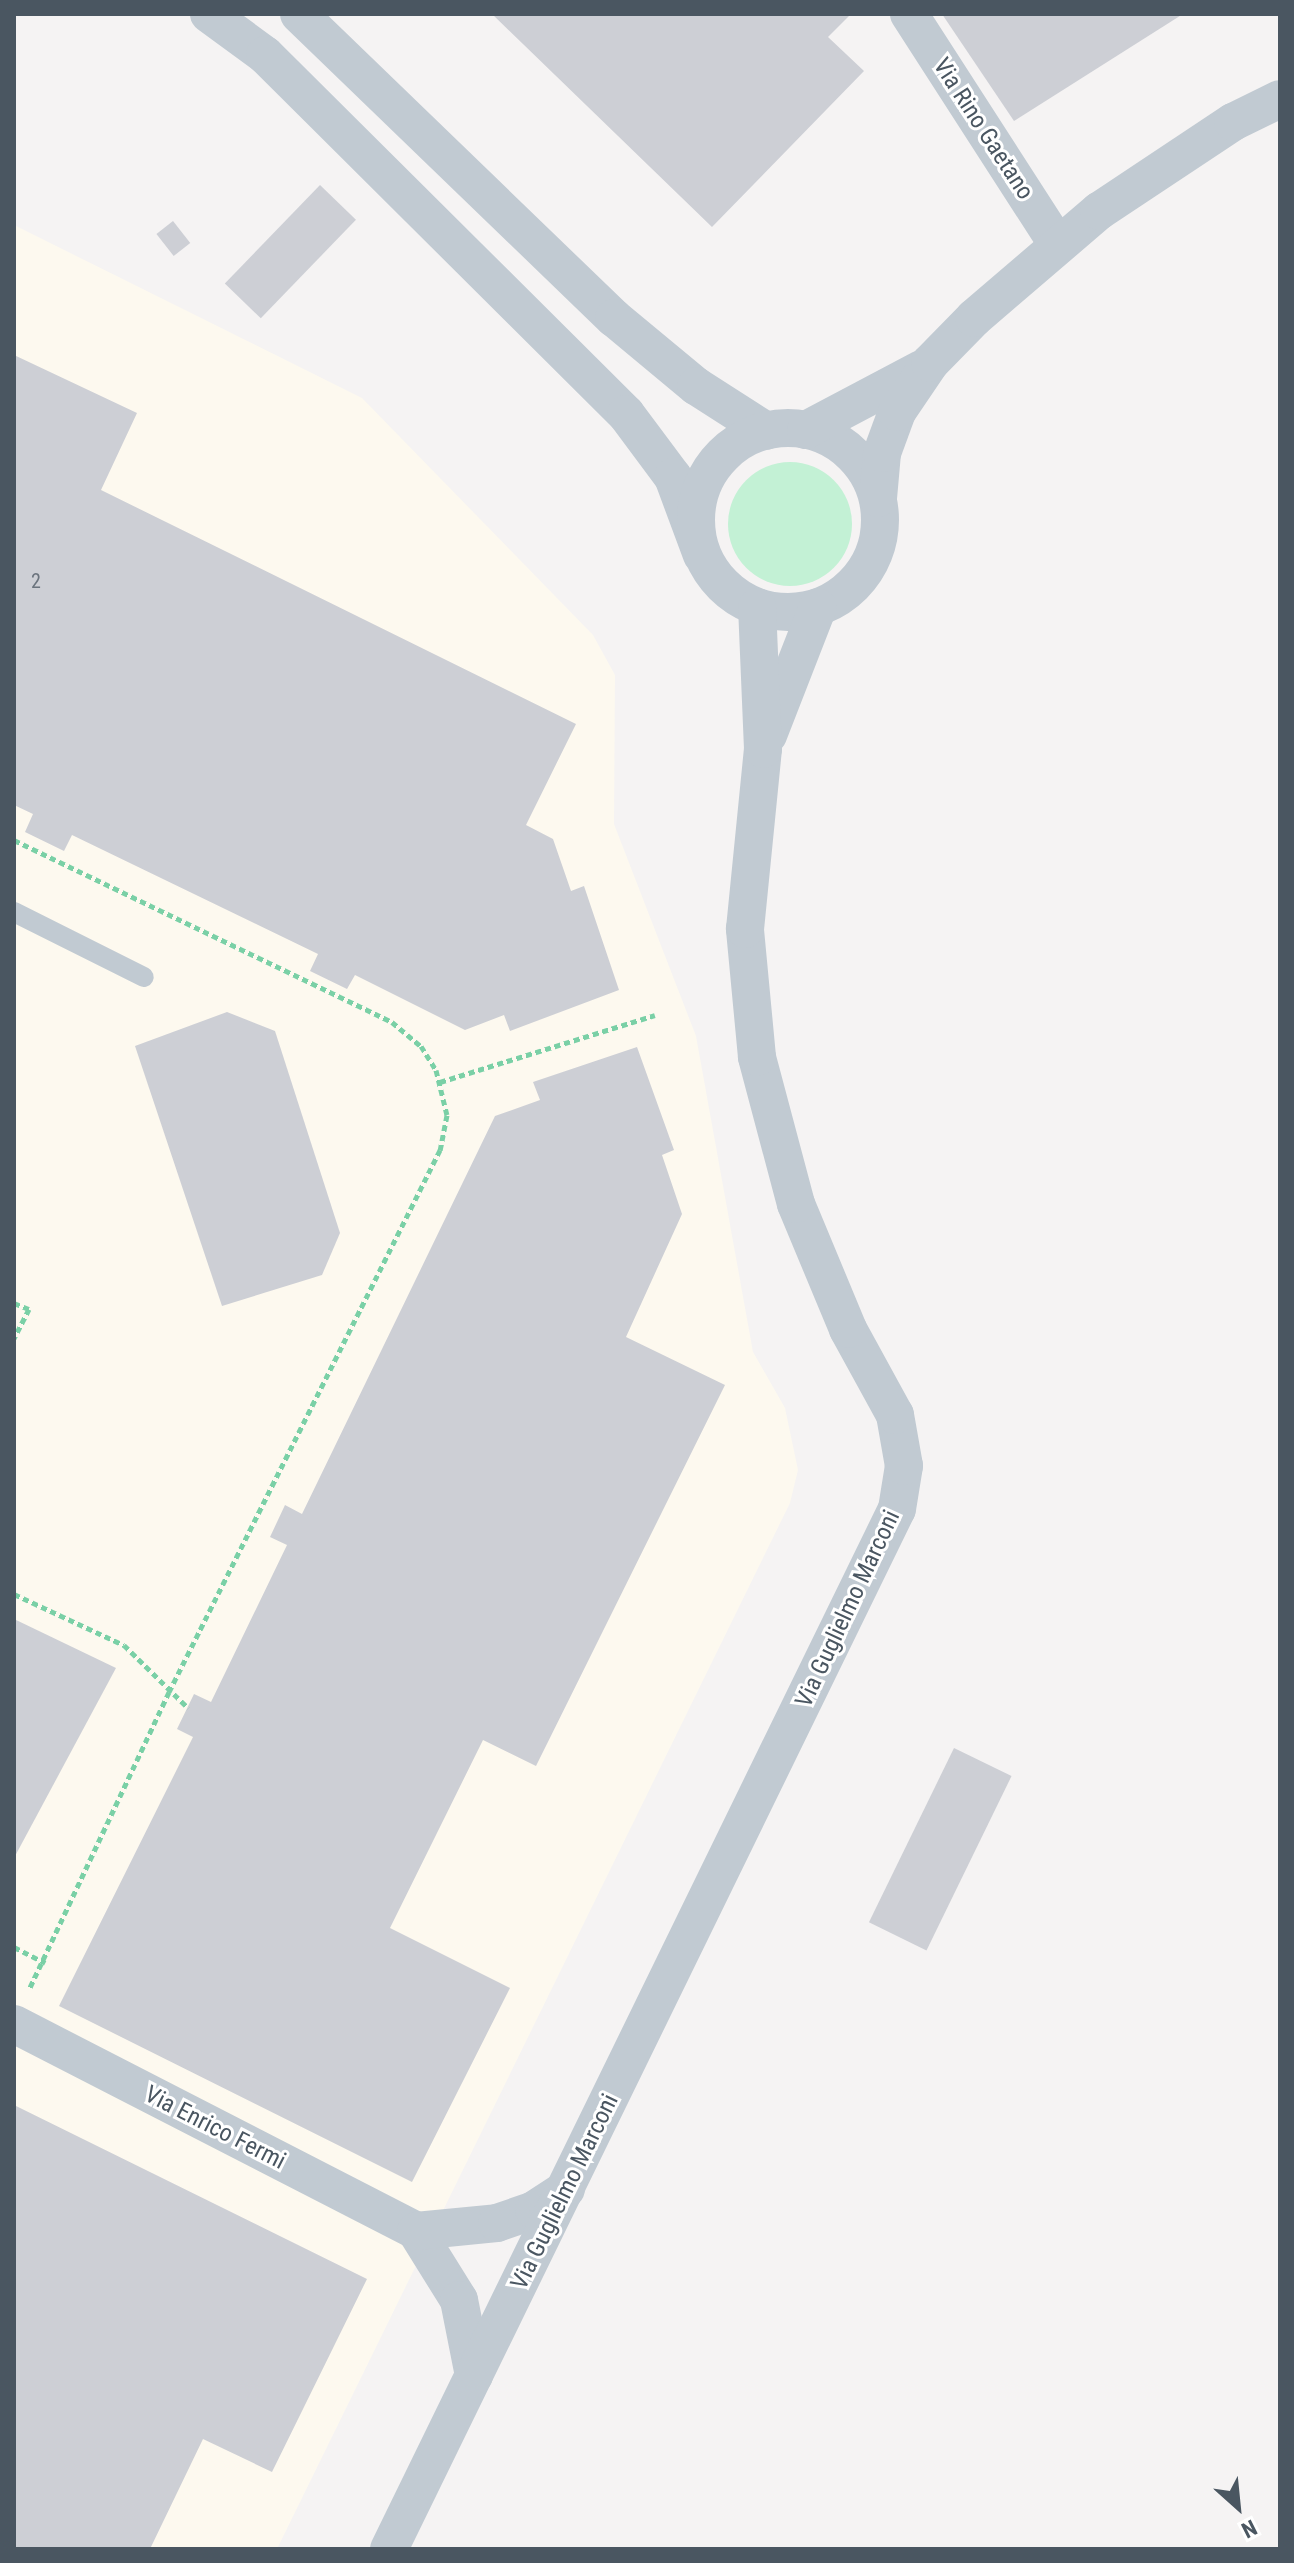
<!DOCTYPE html>
<style>
body{margin:0}
#map{position:relative;width:1294px;height:2563px;overflow:hidden;background:#f5f3f3;font-family:"Roboto Condensed",sans-serif}
div>[style]{position:absolute}
.commercial>*{inset:0;background:#fdf9ef}
.green>*{inset:0;background:#c3f1d5}
.round{border-radius:50%}
.building>*{inset:0;background:#cdcfd5;transform-origin:0 0}
.path>*{height:5px;margin-top:-2.5px;transform-origin:0;background:repeating-linear-gradient(90deg,#7ad0a6 0 6px,transparent 0 10px)}
.lane>*{height:20px;margin:-10px;padding:0 10px;transform-origin:10px;border-radius:10px;background:#c1cad2}
.street>*{height:38px;margin:-19px;padding:0 19px;transform-origin:19px;border-radius:19px;background:#c1cad2}
.street>.ring{margin:-19px;padding:0;box-sizing:content-box;background:none;border:38px solid #c1cad2;border-radius:50%}
span{translate:-50% -50%;white-space:nowrap;text-align:center;line-height:1.15;-webkit-text-stroke:6px #fff;paint-order:stroke}
.number-label{font-size:20px;color:#6b747e}
.number-label span{-webkit-text-stroke-width:0}
.street-label{font-size:24px;color:#4a5661}
.frame{position:absolute;inset:0;border:16px solid #4a5661;pointer-events:none}
.north{position:absolute;left:1198px;top:2467px;width:80px;height:80px;-webkit-text-stroke:6px #fff;paint-order:stroke;rotate:153deg;font-size:22px;font-weight:700;line-height:32px;text-align:center;color:#4a5661}
.north::after{content:'';display:block;margin:auto;width:28px;height:36px;background:#4a5661;clip-path:polygon(50% 0,100% 100%,50% 72%,0 100%)}
</style>
<div id="map">
<div class="commercial">
<i style="clip-path:polygon(14px 225px,362px 398px,593px 635px,615px 675px,614px 824px,696px 1036px,753px 1352px,785px 1408px,798px 1470px,790px 1503px,277px 2549px,14px 2549px)"></i>
</div>
<div class="green">
<i class="round" style="left:728px;top:462px;width:124px;height:124px"></i>
</div>
<div class="building">
<i style="clip-path:polygon(492px 14px,851px 14px,828px 37px,864px 71px,712px 227px)"></i>
<i style="clip-path:polygon(942px 14px,1183px 14px,1014px 121px)"></i>
<i style="left:320px;top:185px;width:50px;height:137px;rotate:44deg"></i>
<i style="left:173px;top:221px;width:28px;height:21px;rotate:52deg"></i>
<i style="clip-path:polygon(14px 355px,137px 413px,101px 490px,576px 724px,526px 825px,553px 839px,571px 891px,584px 886px,619px 990px,510px 1031px,504px 1015px,465px 1030px,355px 975px,347px 989px,310px 971px,318px 954px,72px 835px,64px 851px,25px 832px,33px 814px,14px 805px)"></i>
<i style="clip-path:polygon(227px 1012px,275px 1031px,340px 1233px,322px 1275px,222px 1306px,135px 1046px)"></i>
<i style="clip-path:polygon(637px 1047px,674px 1150px,662px 1155px,682px 1214px,626px 1337px,725px 1385px,536px 1766px,483px 1740px,390px 1928px,510px 1988px,412px 2182px,59px 2006px,193px 1737px,177px 1729px,194px 1694px,211px 1702px,287px 1545px,270px 1537px,285px 1505px,302px 1514px,495px 1116px,540px 1100px,533px 1082px)"></i>
<i style="clip-path:polygon(14px 1619px,116px 1668px,14px 1858px)"></i>
<i style="left:954px;top:1748px;width:64px;height:194px;rotate:26deg"></i>
<i style="clip-path:polygon(14px 2105px,367px 2279px,272px 2472px,203px 2439px,150px 2549px,14px 2549px)"></i>
</div>
<div class="path">
<i style="left:14px;top:840px;width:420px;rotate:25.7deg"></i>
<i style="left:392px;top:1022px;width:38px;rotate:40deg"></i>
<i style="left:421px;top:1046px;width:28px;rotate:58deg"></i>
<i style="left:436px;top:1070px;width:46px;rotate:76.3deg"></i>
<i style="left:447px;top:1115px;width:36px;rotate:101deg"></i>
<i style="left:440px;top:1150px;width:606px;rotate:116.57deg"></i>
<i style="left:169px;top:1692px;width:329px;rotate:115.2deg"></i>
<i style="left:440px;top:1082px;width:225px;rotate:-17.3deg"></i>
<i style="left:14px;top:1303px;width:16px;rotate:22deg"></i>
<i style="left:29px;top:1309px;width:33px;rotate:117deg"></i>
<i style="left:14px;top:1594px;width:121px;rotate:24.9deg"></i>
<i style="left:124px;top:1645px;width:90px;rotate:44.5deg"></i>
<i style="left:14px;top:1947px;width:35px;rotate:27deg"></i>
</div>
<div class="lane">
<i style="left:14px;top:912px;width:145px;rotate:26.6deg"></i>
</div>
<div class="street">
<i style="left:209px;top:14px;width:69px;rotate:36.2deg"></i>
<i style="left:265px;top:55px;width:509px;rotate:44.84deg"></i>
<i style="left:626px;top:414px;width:79px;rotate:53.3deg"></i>
<i style="left:673px;top:477px;width:83px;rotate:69.6deg"></i>
<i style="left:299px;top:14px;width:438px;rotate:44deg"></i>
<i style="left:614px;top:318px;width:107px;rotate:39.7deg"></i>
<i style="left:696px;top:386px;width:83px;rotate:32.7deg"></i>
<i style="left:909px;top:14px;width:274px;rotate:57.2deg"></i>
<i class="ring" style="left:696px;top:428px;width:146px;height:146px"></i>
<i style="left:806px;top:430px;width:130px;rotate:-27.9deg"></i>
<i style="left:878px;top:498px;width:45px;rotate:-84.9deg"></i>
<i style="left:882px;top:453px;width:44px;rotate:-69.9deg"></i>
<i style="left:897px;top:412px;width:59px;rotate:-56deg"></i>
<i style="left:930px;top:363px;width:63px;rotate:-45.6deg"></i>
<i style="left:974px;top:318px;width:165px;rotate:-40.6deg"></i>
<i style="left:1099px;top:211px;width:161px;rotate:-33.6deg"></i>
<i style="left:1233px;top:122px;width:52px;rotate:-26.1deg"></i>
<i style="left:768px;top:735px;width:137px;rotate:-68.7deg"></i>
<i style="left:14px;top:2024px;width:452px;rotate:27.2deg"></i>
<i style="left:416px;top:2231px;width:81px;rotate:58.1deg"></i>
<i style="left:459px;top:2300px;width:77px;rotate:78.8deg"></i>
<i style="left:416px;top:2231px;width:81px;rotate:-5.6deg"></i>
<i style="left:497px;top:2223px;width:39px;rotate:-19deg"></i>
<i style="left:534px;top:2210px;width:38px;rotate:-33deg"></i>
<i style="left:389px;top:2549px;width:1157px;rotate:-63.97deg"></i>
<i style="left:897px;top:1509px;width:44px;rotate:-80.8deg"></i>
<i style="left:904px;top:1466px;width:52px;rotate:-100deg"></i>
<i style="left:895px;top:1415px;width:98px;rotate:-118.7deg"></i>
<i style="left:848px;top:1329px;width:135px;rotate:-112.6deg"></i>
<i style="left:796px;top:1204px;width:152px;rotate:-104.9deg"></i>
<i style="left:757px;top:1057px;width:129px;rotate:-95.4deg"></i>
<i style="left:745px;top:929px;width:181px;rotate:-84.3deg"></i>
<i style="left:763px;top:749px;width:142px;rotate:-92.4deg"></i>
</div>
<div class="number-label">
<span style="left:36px;top:581px">2</span>
</div>
<div class="street-label">
<span style="left:983px;top:129px;rotate:57deg">Via Rino Gaetano</span>
<span style="left:848px;top:1609px;rotate:-65deg">Via Guglielmo Marconi</span>
<span style="left:215px;top:2128px;rotate:27deg">Via Enrico Fermi</span>
<span style="left:565px;top:2192px;rotate:-64deg">Via Guglielmo Marconi</span>
</div>
<div class="frame"></div>
<div class="north">N</div>
</div>
